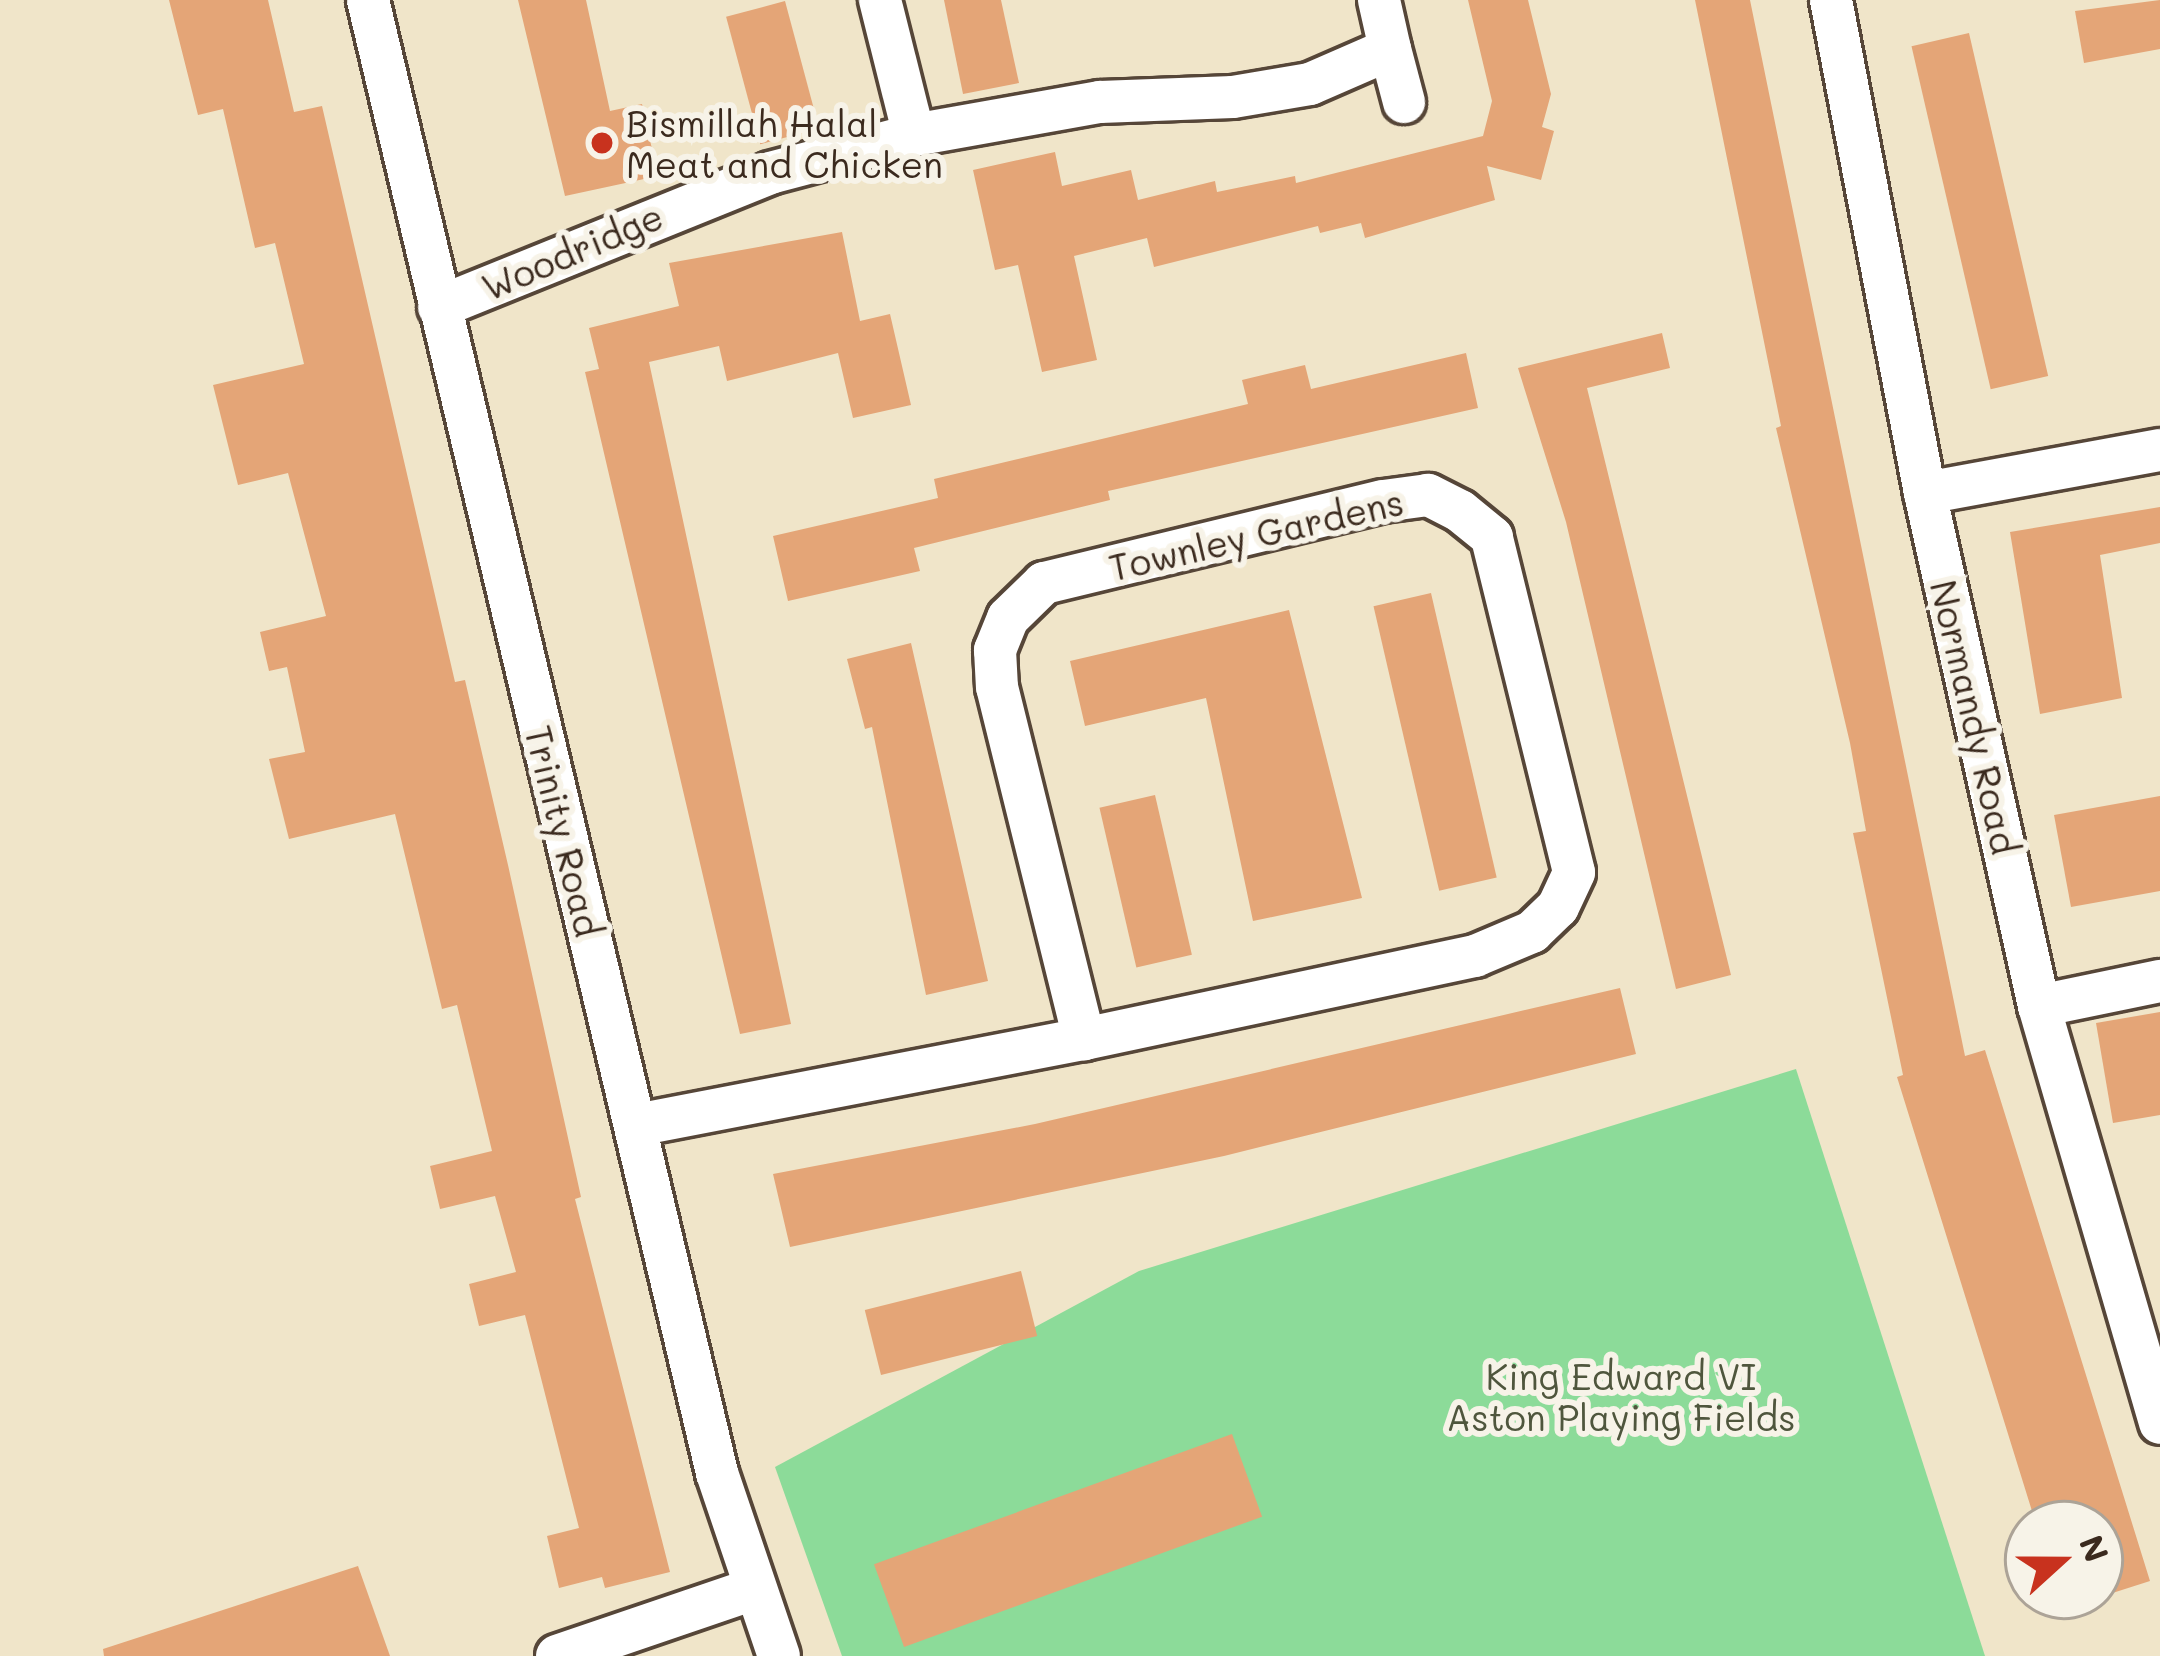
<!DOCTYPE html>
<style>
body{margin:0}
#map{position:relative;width:2160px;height:1656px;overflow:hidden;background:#f0e5c9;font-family:Mali,sans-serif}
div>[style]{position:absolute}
.green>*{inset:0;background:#8cdb99}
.building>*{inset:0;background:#e4a577;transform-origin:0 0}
.roads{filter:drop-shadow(3px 0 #564638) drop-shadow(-3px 0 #564638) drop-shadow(0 3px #564638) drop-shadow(0 -3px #564638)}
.minor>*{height:42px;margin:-21px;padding:0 21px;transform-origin:21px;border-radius:21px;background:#fff}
.dots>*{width:33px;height:33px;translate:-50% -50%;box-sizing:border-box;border:6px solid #f7f3e8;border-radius:50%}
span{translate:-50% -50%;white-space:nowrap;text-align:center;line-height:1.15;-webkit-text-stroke:12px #f7f3e8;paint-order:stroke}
.poi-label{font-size:36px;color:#3b2a1e}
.left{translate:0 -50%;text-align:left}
.street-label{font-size:36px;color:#3b2a1e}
.park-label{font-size:36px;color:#4f563d}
.north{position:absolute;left:2004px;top:1500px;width:120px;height:120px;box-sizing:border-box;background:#f7f3e8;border:3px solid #aca397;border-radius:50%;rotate:69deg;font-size:33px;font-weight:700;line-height:48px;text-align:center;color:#3b2a1e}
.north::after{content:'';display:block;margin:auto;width:42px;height:54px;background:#c8321e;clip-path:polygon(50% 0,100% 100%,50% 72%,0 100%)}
</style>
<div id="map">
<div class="green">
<i style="clip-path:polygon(1796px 1069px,1985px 1656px,842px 1656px,775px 1467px,1139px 1271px)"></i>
</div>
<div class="building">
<i style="clip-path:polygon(169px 0,268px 0,294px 112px,322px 106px,455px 682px,465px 680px,508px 865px,581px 1197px,575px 1199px,670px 1572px,605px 1588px,602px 1577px,559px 1588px,547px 1536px,579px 1528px,525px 1315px,479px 1326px,469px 1284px,516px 1272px,495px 1196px,440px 1209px,430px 1166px,492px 1151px,457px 1005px,442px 1009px,395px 814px,289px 839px,269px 759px,305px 752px,287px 667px,269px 671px,260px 632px,326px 616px,288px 473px,238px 485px,213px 385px,304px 364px,275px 243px,255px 248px,223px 109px,198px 115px)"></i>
<i style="clip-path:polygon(518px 0,586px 0,610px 111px,642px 104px,658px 176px,565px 196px)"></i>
<i style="clip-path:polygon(944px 0,1001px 0,1019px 83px,963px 94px)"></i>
<i style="clip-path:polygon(1468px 0,1528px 0,1551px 94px,1542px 127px,1554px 131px,1541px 180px,1487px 166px,1495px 200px,1365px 238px,1361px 223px,1320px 233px,1318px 226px,1154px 267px,1147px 238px,1074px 256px,1097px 360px,1042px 372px,1018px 265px,995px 270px,973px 170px,1055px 152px,1062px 186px,1131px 170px,1138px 200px,1215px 181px,1217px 192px,1295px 176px,1296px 183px,1483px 136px,1492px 101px)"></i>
<i style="clip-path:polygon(1695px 0,1750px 0,1965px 1056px,1985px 1050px,2150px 1581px,2100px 1597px,2100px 1524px,2036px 1524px,1897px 1077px,1903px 1075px,1853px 833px,1866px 831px,1850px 743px,1776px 428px,1781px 426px)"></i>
<i style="clip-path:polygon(2160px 0,2160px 49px,2084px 63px,2075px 11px)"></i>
<i style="left:785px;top:1px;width:132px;height:61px;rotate:75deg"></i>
<i style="left:1969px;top:33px;width:352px;height:59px;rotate:77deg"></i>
<i style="clip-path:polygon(842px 232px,860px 321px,890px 314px,911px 405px,853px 418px,838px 353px,727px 381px,719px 346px,649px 362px,791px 1024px,740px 1034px,585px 372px,599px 369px,589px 328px,679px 306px,669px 263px)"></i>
<i style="clip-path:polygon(1662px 333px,1670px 368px,1587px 388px,1731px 975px,1676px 989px,1566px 522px,1518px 368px)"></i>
<i style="clip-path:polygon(1466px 353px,1478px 408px,1108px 491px,1110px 500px,914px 548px,920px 571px,788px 601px,773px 536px,938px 498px,934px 479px,1248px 404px,1242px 380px,1305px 365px,1311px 389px)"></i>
<i style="clip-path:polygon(2160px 507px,2160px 543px,2100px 555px,2122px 698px,2040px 714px,2010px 532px)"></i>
<i style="left:1431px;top:593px;width:292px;height:59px;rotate:77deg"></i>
<i style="clip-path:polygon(1289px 610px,1362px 898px,1253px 921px,1206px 698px,1085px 726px,1070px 661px)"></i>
<i style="clip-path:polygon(911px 643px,988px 981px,926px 995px,872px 727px,865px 729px,847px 659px)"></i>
<i style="left:1155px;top:795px;width:164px;height:57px;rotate:77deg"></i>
<i style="clip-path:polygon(2160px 796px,2160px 891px,2071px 907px,2054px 815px)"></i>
<i style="clip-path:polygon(1620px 988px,1636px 1054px,1224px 1156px,790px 1247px,773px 1174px,1035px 1124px)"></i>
<i style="clip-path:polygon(2160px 1012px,2160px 1115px,2113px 1123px,2096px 1023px)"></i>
<i style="left:1021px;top:1271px;width:67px;height:161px;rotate:76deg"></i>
<i style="left:1232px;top:1434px;width:88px;height:381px;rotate:70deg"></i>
<i style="clip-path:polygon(358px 1566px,390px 1656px,104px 1656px,103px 1649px)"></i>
</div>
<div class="roads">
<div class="minor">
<i style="left:368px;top:0;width:1514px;rotate:76.67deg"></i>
<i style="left:717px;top:1473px;width:193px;rotate:71.3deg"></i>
<i style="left:880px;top:0;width:139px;rotate:75.9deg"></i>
<i style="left:1831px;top:0;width:502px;rotate:79.21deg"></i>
<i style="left:1925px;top:493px;width:526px;rotate:77.47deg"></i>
<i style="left:2039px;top:1006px;width:434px;rotate:73.8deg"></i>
<i style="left:1390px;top:49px;width:55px;rotate:75.2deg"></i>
<i style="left:439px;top:307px;width:357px;rotate:-22deg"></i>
<i style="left:770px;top:173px;width:149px;rotate:-14.8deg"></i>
<i style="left:914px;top:135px;width:189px;rotate:-10.1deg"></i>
<i style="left:1100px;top:102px;width:133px;rotate:-2.2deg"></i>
<i style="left:1233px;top:97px;width:78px;rotate:-9.6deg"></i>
<i style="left:1310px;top:84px;width:87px;rotate:-23.6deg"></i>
<i style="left:1390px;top:49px;width:50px;rotate:-102.7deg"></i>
<i style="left:1925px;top:493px;width:239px;rotate:-10.4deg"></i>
<i style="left:2039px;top:1006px;width:124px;rotate:-11.7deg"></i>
<i style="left:637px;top:1125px;width:455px;rotate:-10.9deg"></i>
<i style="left:1084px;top:1039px;width:400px;rotate:-12deg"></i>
<i style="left:1475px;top:956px;width:62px;rotate:-22.8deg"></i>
<i style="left:1532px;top:932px;width:36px;rotate:-44deg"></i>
<i style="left:1558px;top:907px;width:38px;rotate:-65deg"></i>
<i style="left:1574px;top:872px;width:345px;rotate:-103.8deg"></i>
<i style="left:1492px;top:537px;width:41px;rotate:-140.9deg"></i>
<i style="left:1460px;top:511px;width:36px;rotate:-153deg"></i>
<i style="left:1428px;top:495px;width:45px;rotate:172.4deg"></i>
<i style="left:1383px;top:501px;width:349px;rotate:166.4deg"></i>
<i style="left:1044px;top:583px;width:50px;rotate:135.8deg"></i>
<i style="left:1008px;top:618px;width:35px;rotate:112deg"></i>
<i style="left:995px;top:650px;width:37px;rotate:87deg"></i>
<i style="left:997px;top:687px;width:363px;rotate:76.1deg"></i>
<i style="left:557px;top:1656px;width:208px;rotate:-18.8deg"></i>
</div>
</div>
<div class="dots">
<i style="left:602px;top:143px;background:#c8321e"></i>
</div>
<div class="poi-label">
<span class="left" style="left:626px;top:143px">Bismillah Halal<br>Meat and Chicken</span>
</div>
<div class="street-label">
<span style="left:572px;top:251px;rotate:-23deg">Woodridge</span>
<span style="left:1256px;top:534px;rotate:-13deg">Townley Gardens</span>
<span style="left:1975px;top:717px;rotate:77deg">Normandy Road</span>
<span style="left:564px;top:831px;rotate:76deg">Trinity Road</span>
</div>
<div class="park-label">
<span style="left:1621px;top:1396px">King Edward VI<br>Aston Playing Fields</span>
</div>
<div class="north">N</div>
</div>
